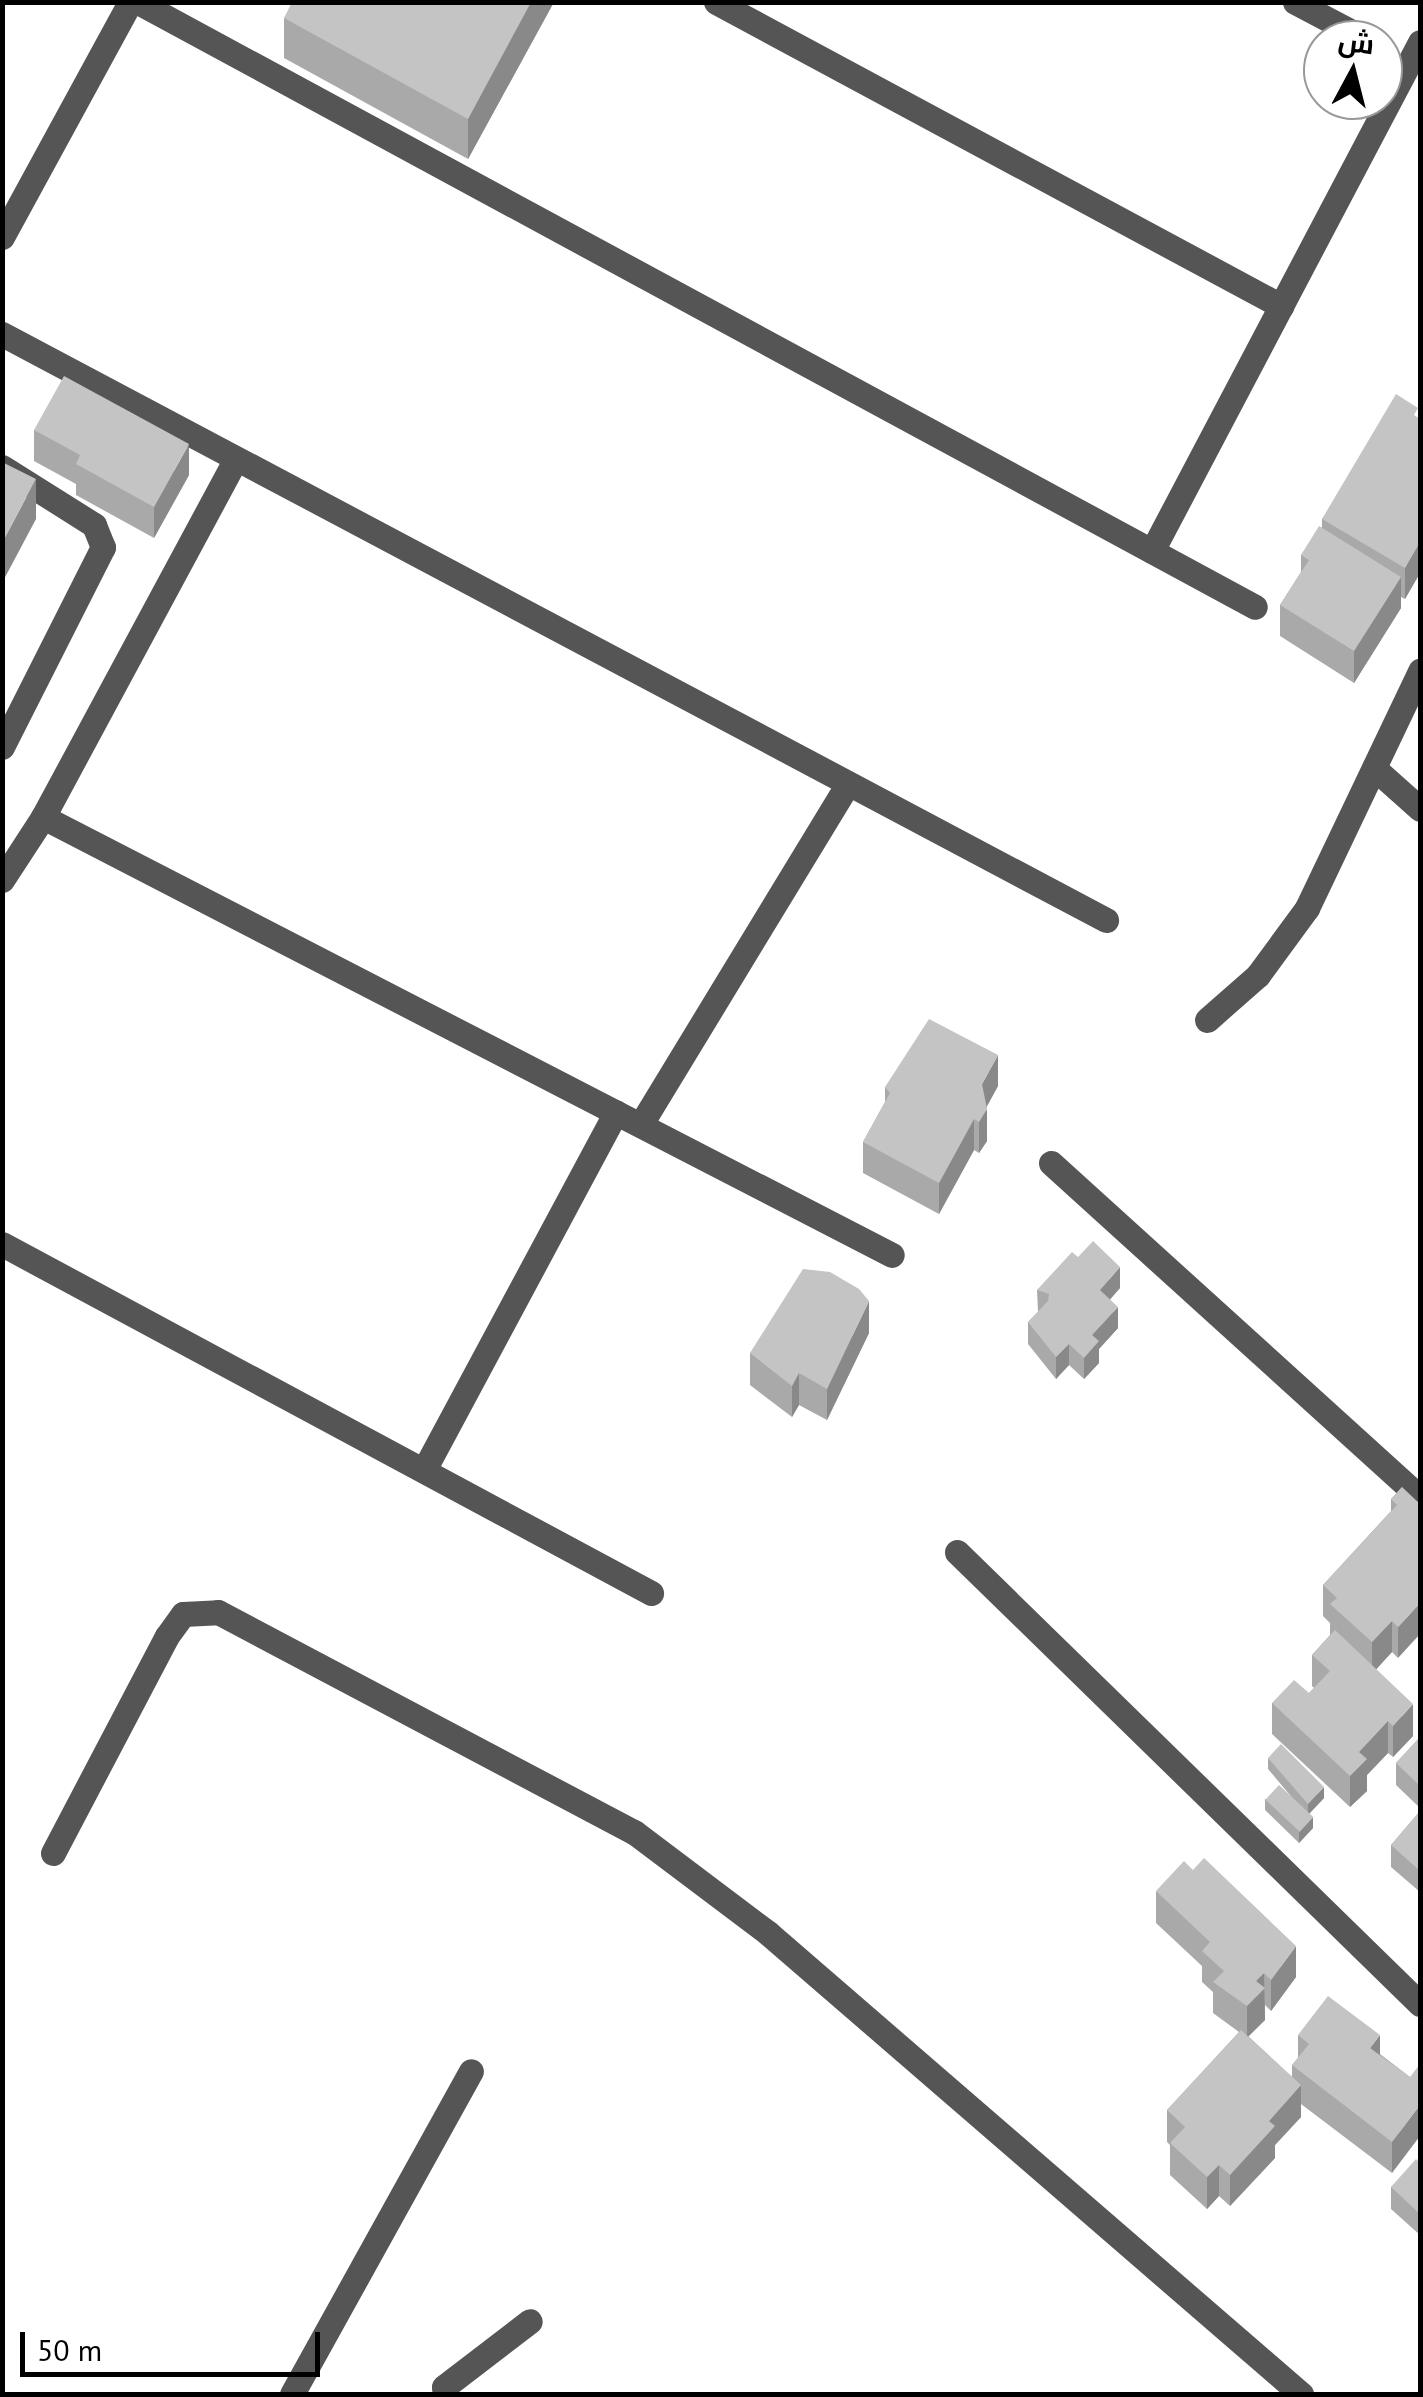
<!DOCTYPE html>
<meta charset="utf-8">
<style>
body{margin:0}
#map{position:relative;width:1423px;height:2397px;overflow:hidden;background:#fff;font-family:"PT Sans",Cairo,sans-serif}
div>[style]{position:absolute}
.minor>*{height:25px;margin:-12.5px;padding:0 12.5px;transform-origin:12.5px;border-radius:12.5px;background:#555}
.wall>*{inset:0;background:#a9a9a9}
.shaded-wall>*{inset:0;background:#898989}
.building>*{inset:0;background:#c4c4c4;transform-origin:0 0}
span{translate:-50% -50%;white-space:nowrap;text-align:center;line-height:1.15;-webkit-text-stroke:8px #fff;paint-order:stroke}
.frame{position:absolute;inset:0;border:5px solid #000;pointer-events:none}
.north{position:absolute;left:1303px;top:20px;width:100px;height:100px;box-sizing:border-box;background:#fff;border:2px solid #999;border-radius:50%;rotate:7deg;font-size:28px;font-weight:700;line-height:40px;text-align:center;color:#000}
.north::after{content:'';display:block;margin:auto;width:35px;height:45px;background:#000;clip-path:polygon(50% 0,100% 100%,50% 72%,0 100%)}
.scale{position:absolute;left:20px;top:2332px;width:300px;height:45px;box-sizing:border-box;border:5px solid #000;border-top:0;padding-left:12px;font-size:30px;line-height:35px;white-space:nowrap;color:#000;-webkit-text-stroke:8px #fff;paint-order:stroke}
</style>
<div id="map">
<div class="minor">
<i style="left:138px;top:2px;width:1270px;rotate:28.44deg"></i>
<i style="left:716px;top:2px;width:642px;rotate:28.28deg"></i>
<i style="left:1295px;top:2px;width:81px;rotate:27.8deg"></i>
<i style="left:2px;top:237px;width:268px;rotate:-61.4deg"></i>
<i style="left:2px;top:334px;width:1250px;rotate:27.96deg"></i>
<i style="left:2px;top:467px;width:109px;rotate:32.2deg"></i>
<i style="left:94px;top:525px;width:24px;rotate:68deg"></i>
<i style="left:103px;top:547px;width:224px;rotate:116.8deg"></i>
<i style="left:1152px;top:551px;width:575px;rotate:-62.23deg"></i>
<i style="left:1374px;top:768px;width:62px;rotate:41.7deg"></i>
<i style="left:43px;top:817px;width:955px;rotate:27.29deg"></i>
<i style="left:2px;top:880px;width:75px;rotate:-56.9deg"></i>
<i style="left:43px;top:817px;width:405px;rotate:-61.7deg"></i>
<i style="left:1207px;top:1020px;width:68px;rotate:-41.4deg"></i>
<i style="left:1258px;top:975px;width:83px;rotate:-53.8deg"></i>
<i style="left:1307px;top:908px;width:263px;rotate:-64.5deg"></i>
<i style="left:641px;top:1124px;width:398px;rotate:-58.7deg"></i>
<i style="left:1051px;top:1163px;width:498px;rotate:42.2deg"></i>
<i style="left:2px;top:1244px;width:737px;rotate:28.27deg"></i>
<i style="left:424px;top:1470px;width:406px;rotate:-61.8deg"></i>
<i style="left:957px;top:1552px;width:647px;rotate:44.31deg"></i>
<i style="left:53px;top:1853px;width:245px;rotate:-62.3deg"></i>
<i style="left:167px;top:1636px;width:27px;rotate:-54deg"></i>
<i style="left:183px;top:1614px;width:35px;rotate:-3deg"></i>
<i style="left:218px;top:1612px;width:471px;rotate:27.9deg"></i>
<i style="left:634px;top:1832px;width:168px;rotate:37deg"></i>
<i style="left:768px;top:1933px;width:705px;rotate:40.86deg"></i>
<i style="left:292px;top:2394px;width:369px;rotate:-61deg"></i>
<i style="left:446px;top:2394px;width:7px;rotate:-106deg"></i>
<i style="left:444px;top:2387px;width:108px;rotate:-37.5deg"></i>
</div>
<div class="wall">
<i style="clip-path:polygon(554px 2px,468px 159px,284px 58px,284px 18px)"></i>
<i style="clip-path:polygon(1418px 418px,1420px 419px,1420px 573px,1405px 599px,1401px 597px,1401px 608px,1354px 683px,1280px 636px,1280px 605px,1301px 572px,1301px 555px,1322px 527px,1322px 519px)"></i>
<i style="clip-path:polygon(34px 430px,189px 475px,154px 538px,76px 495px,76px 484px,34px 461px)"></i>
<i style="clip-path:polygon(998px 1086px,986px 1108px,987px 1141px,979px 1153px,974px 1150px,939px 1214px,863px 1173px,863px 1142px,885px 1102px,885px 1087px)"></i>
<i style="clip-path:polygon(1078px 1257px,1120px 1288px,1110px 1299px,1118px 1328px,1099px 1349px,1099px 1363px,1084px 1379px,1069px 1365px,1056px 1379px,1028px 1344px,1028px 1322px,1038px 1312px,1037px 1290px)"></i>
<i style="clip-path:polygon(869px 1333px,827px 1420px,799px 1405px,792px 1417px,750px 1385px,750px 1353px)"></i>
<i style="clip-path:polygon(1402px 1487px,1398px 1658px,1392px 1652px,1376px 1669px,1413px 1736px,1393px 1757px,1388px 1753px,1367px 1775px,1367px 1791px,1350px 1807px,1272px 1734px,1272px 1703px,1309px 1693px,1314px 1688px,1312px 1686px,1312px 1655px,1330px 1635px,1330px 1623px,1323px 1616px,1323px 1585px,1391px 1511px,1391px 1499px)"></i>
<i style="clip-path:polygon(1420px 1737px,1420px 1808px,1396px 1785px,1396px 1763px)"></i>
<i style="clip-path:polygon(1268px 1758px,1324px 1798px,1309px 1814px,1313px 1828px,1299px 1843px,1265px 1810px,1265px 1799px,1295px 1801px,1268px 1769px)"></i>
<i style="clip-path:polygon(1420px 1811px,1420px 1892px,1391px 1867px,1391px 1845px)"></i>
<i style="clip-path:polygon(1156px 1891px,1296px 1977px,1271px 2011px,1265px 2005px,1265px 2020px,1248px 2036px,1292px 2077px,1292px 2065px,1298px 2058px,1298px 2035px,1380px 2054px,1410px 2077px,1392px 2173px,1301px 2104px,1301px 2117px,1275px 2145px,1275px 2158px,1230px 2206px,1219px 2196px,1207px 2209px,1170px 2175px,1170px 2145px,1167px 2142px,1167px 2110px,1239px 2032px,1213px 2013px,1213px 1992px,1202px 1982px,1202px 1966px,1156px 1923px)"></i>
<i style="clip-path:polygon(1420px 2163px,1420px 2235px,1391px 2209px,1391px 2187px)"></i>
</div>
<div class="shaded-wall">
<i style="clip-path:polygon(531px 2px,554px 2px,468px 159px,468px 119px)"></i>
<i style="clip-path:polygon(189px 444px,189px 475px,154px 538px,154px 507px)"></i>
<i style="clip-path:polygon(36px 479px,36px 519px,2px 583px,2px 543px)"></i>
<i style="clip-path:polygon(1420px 542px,1420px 573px,1405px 599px,1405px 568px)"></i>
<i style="clip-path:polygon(1401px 577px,1401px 608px,1354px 683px,1354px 651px)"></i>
<i style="clip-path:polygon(998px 1055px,998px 1086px,982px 1115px,982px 1084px)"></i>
<i style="clip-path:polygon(987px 1109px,987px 1141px,979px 1153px,979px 1122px)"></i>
<i style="clip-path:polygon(974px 1119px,974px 1150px,939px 1214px,939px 1183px)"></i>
<i style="clip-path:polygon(1120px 1267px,1120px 1288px,1100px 1311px,1100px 1290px)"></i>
<i style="clip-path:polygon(869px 1301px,869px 1333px,827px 1420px,827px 1389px)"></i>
<i style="clip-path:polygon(1118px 1307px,1118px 1328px,1099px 1349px,1099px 1363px,1084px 1379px,1084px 1358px,1092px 1335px)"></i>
<i style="clip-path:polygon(1069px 1344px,1069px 1365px,1056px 1379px,1056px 1357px)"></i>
<i style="clip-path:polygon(799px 1373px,799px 1405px,792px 1417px,792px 1386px)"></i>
<i style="clip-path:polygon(1420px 1603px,1420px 1634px,1398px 1658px,1398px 1627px)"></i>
<i style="clip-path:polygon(1392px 1621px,1392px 1652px,1372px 1674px,1372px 1642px)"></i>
<i style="clip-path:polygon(1413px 1704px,1413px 1736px,1393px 1757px,1393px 1726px)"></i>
<i style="clip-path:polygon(1388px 1721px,1388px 1753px,1367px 1775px,1367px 1791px,1350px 1807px,1350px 1776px,1359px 1752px)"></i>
<i style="clip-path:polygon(1324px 1787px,1324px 1798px,1308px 1815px,1308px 1804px)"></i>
<i style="clip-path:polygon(1313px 1817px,1313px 1828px,1299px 1843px,1299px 1832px)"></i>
<i style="clip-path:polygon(1296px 1946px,1296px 1977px,1271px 2011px,1271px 1980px)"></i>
<i style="clip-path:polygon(1264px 1973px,1265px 2020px,1247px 2038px,1247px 2006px,1256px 1981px)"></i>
<i style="clip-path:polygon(1380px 2035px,1380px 2067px,1370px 2048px)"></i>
<i style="clip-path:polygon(1301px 2085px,1301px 2117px,1275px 2145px,1275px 2158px,1230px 2206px,1230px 2175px,1269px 2121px)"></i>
<i style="clip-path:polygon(1420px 2105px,1420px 2136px,1392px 2173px,1392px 2142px)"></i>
<i style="clip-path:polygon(1219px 2165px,1219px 2196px,1207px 2209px,1207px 2177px)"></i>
</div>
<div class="building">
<i style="clip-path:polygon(292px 2px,531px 2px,468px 119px,284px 18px)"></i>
<i style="clip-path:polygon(64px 376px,189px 444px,154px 507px,76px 464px,80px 455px,34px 430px)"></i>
<i style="clip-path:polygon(1396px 394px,1418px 408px,1414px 415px,1420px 419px,1420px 542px,1405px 568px,1322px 519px)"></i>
<i style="clip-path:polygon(2px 462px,36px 479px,2px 543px)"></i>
<i style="clip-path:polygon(1319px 526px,1401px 577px,1354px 651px,1280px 605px,1309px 560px,1301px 555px)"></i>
<i style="clip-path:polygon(929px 1019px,998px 1055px,982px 1084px,987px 1109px,979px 1122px,974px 1119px,939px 1183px,863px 1142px,890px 1093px,885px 1087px)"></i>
<i style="clip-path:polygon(1093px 1241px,1120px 1267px,1100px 1290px,1118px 1307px,1092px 1335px,1099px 1341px,1084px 1358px,1069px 1344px,1056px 1357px,1028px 1322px,1048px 1301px,1049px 1294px,1037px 1290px,1072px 1252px,1078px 1257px)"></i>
<i style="clip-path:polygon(803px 1269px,830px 1272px,859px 1289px,869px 1301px,827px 1389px,799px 1373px,792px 1386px,750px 1353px)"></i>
<i style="clip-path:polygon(1402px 1487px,1420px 1504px,1420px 1603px,1398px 1627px,1392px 1621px,1372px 1642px,1330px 1604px,1337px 1598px,1323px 1585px,1397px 1505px,1391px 1499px)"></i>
<i style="clip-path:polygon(1335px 1630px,1413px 1704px,1393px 1726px,1388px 1721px,1359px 1752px,1367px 1759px,1350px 1776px,1272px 1703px,1294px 1680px,1309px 1693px,1330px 1671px,1312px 1655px)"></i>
<i style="clip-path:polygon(1420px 1737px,1420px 1786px,1396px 1763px)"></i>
<i style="clip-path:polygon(1281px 1744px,1324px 1787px,1308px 1804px,1268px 1758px)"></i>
<i style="left:1279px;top:1785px;width:47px;height:20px;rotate:43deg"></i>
<i style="clip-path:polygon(1420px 1811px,1420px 1871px,1391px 1845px)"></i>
<i style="clip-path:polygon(1204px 1858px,1296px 1946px,1271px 1980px,1264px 1973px,1256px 1981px,1265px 1988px,1247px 2006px,1213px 1982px,1224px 1971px,1202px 1951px,1210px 1942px,1156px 1891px,1184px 1861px,1193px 1870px)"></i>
<i style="clip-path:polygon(1328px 1996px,1380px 2035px,1370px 2048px,1410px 2077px,1420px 2064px,1420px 2105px,1392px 2142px,1292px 2065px,1309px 2044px,1298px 2035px)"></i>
<i style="clip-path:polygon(1241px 2030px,1301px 2085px,1269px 2121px,1275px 2126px,1230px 2175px,1219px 2165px,1207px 2177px,1170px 2143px,1185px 2127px,1167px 2110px)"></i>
<i style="clip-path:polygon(1416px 2159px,1420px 2163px,1420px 2214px,1391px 2187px)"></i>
</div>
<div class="frame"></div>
<div class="north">ش</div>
<div class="scale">50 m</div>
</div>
